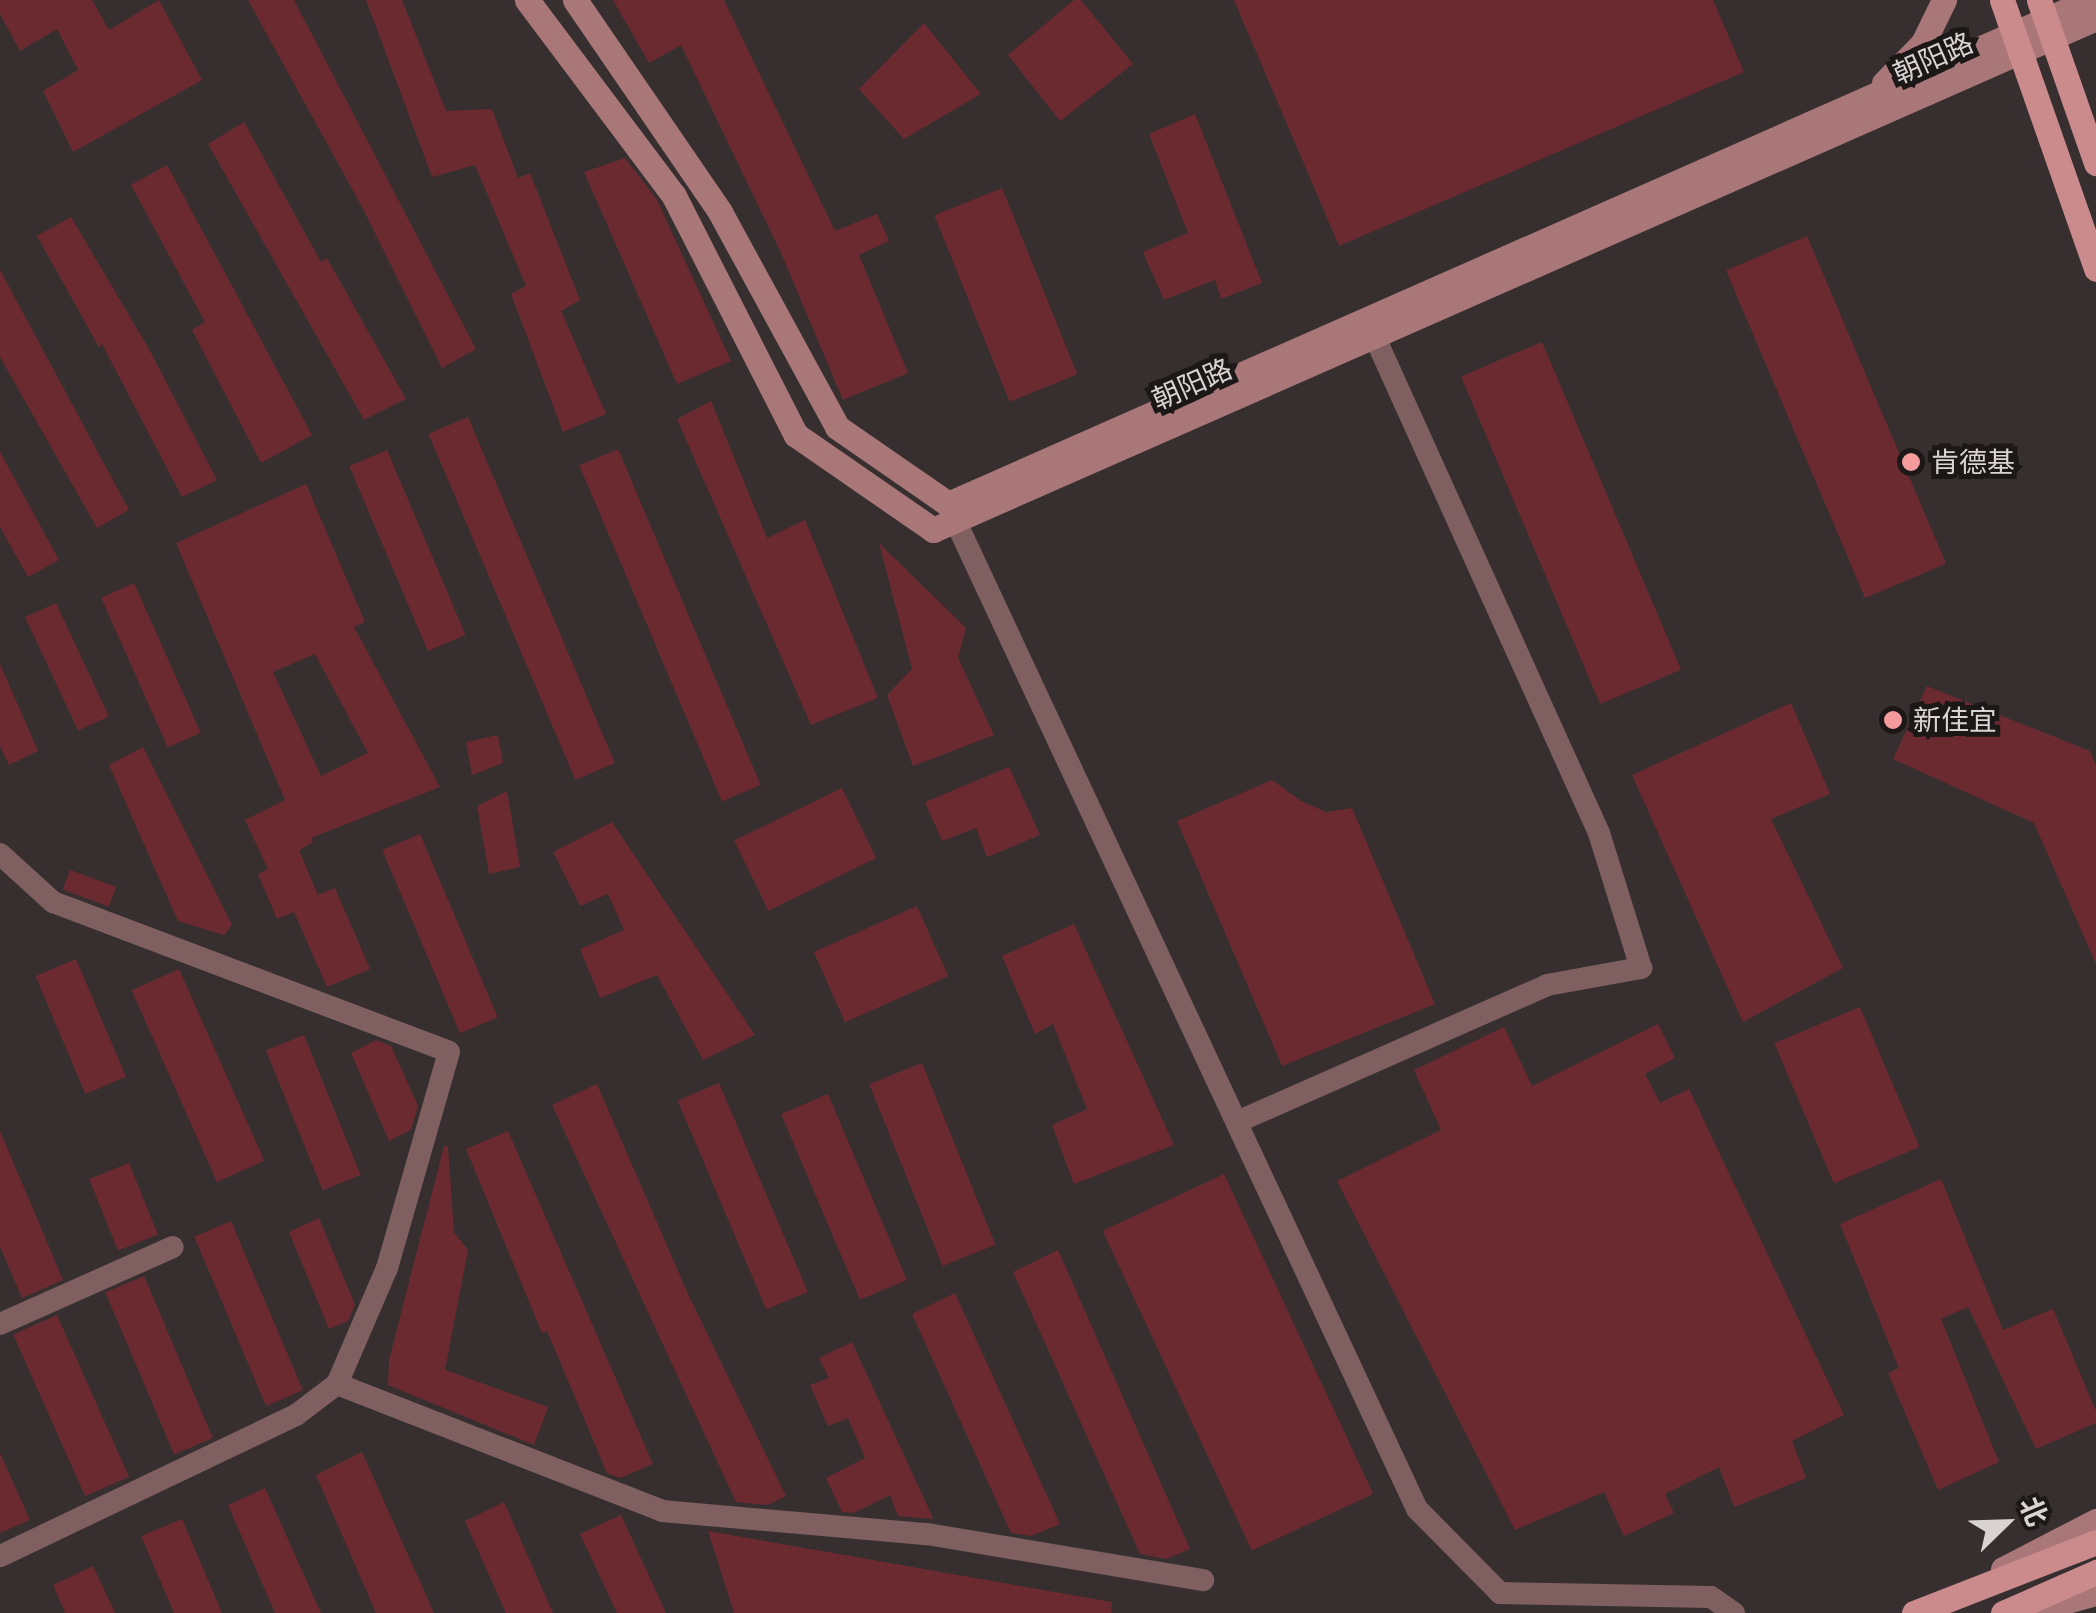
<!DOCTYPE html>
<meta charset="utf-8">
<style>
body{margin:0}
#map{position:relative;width:2096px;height:1613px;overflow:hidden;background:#372f2f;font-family:"Source Serif 4","Noto Sans SC",serif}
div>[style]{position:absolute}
.building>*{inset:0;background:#6b2a30;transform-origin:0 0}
.street>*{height:22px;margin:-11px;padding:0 11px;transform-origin:11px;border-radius:11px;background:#7f5f5f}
.secondary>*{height:25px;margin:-12.5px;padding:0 12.5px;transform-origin:12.5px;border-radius:12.5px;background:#aa7779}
.primary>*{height:25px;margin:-12.5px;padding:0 12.5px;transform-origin:12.5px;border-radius:12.5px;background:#cb8a8c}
.dots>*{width:28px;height:28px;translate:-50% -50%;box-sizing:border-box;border:5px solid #1c1818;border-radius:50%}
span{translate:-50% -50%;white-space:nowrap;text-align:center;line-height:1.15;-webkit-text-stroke:10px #1c1818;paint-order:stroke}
.street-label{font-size:28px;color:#d9d3d3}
.poi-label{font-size:28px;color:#d9d3d3}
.left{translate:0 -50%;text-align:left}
.north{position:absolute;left:1956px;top:1473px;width:100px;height:100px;-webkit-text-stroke:8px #1c1818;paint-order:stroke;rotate:67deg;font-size:28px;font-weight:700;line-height:40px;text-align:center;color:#d9d3d3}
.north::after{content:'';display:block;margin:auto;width:35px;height:45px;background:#d9d3d3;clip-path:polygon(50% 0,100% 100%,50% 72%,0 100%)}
</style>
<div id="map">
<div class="building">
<i style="clip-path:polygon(0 0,92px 0,109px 30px,159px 0,202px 80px,73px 152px,43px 91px,78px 70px,57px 29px,20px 51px,0 14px)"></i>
<i style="clip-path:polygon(248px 0,294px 0,476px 349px,442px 368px,362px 207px)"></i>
<i style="clip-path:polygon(366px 0,402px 0,446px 111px,492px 109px,518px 178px,530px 173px,580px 300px,561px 311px,606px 414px,563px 432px,511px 294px,526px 286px,475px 165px,432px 177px)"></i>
<i style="clip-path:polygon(613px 0,724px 0,835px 231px,877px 214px,889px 241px,859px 255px,908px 373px,843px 400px,781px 253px,681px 45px,649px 63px)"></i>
<i style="clip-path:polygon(1074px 0,1081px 0,1133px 64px,1060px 121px,1008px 55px)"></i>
<i style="clip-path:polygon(1234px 0,1713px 0,1744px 72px,1339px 246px)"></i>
<i style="clip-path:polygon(924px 23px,981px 94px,904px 139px,859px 89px)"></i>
<i style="clip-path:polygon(1195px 114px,1262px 283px,1221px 299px,1215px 280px,1164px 300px,1143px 252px,1188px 233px,1149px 134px)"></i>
<i style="clip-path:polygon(244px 122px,321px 262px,327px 258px,406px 399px,364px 420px,208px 144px)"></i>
<i style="clip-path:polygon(625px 158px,657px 200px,731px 361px,677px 384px,584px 172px)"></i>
<i style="clip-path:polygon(167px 165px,312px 435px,261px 463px,192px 330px,205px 322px,131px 185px)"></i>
<i style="left:1002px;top:188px;width:201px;height:73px;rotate:68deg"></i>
<i style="clip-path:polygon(71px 217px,149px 349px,217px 480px,182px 497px,102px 344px,99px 347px,37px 236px)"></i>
<i style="left:1807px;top:236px;width:356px;height:88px;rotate:67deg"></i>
<i style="clip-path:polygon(0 270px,129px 510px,97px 528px,0 357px)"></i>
<i style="left:1542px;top:342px;width:356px;height:88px;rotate:67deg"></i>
<i style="clip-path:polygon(711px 401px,767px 538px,805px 520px,878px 698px,811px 725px,677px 419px)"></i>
<i style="left:468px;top:417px;width:376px;height:43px;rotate:67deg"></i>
<i style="left:618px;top:449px;width:365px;height:42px;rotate:67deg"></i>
<i style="left:387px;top:450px;width:201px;height:41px;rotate:67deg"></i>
<i style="clip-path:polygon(0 452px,59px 560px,28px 577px,0 527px)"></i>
<i style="clip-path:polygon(evenodd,306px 484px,365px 622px,354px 627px,440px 787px,311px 838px,313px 842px,299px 850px,318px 895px,335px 888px,370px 969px,327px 987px,294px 912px,277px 919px,258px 874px,268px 869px,245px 820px,285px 800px,176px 543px,306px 484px,315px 654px,368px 753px,321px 776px,273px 672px,315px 654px)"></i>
<i style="clip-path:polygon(879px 543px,966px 628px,958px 658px,994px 735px,913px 766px,887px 695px,912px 669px)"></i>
<i style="left:134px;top:583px;width:164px;height:36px;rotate:66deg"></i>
<i style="left:56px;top:603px;width:125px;height:34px;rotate:65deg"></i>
<i style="clip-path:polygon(0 664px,38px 751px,9px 765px,0 746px)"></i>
<i style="clip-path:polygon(1927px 686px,2090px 751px,2096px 766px,2096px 964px,2034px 823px,1893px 759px)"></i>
<i style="clip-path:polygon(1791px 703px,1830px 794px,1771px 819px,1843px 968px,1743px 1022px,1632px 775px)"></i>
<i style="clip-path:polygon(498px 735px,503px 763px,472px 775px,466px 742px)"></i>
<i style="clip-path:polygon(143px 747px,232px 925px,224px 935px,178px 921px,109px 765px)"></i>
<i style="clip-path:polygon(1009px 767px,1040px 835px,987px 857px,976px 828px,942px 841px,925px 802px)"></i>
<i style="clip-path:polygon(1272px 780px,1301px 801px,1326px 812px,1352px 808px,1435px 1004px,1282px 1066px,1177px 821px)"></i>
<i style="left:842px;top:788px;width:78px;height:120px;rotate:64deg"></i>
<i style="clip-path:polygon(507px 791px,520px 867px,489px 874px,477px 806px)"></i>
<i style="clip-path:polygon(612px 822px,755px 1035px,703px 1060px,657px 975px,600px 998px,580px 949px,624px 930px,608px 894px,580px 906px,553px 852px)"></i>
<i style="left:420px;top:834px;width:199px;height:41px;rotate:67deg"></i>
<i style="left:70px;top:870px;width:49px;height:21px;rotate:20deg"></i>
<i style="left:917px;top:906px;width:77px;height:113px;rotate:66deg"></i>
<i style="clip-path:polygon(1074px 924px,1174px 1145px,1074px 1184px,1052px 1125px,1087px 1109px,1053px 1024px,1035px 1034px,1002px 956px)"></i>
<i style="left:76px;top:959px;width:128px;height:44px;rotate:67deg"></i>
<i style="left:179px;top:969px;width:210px;height:52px;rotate:66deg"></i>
<i style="left:1860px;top:1007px;width:152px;height:93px;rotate:67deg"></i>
<i style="clip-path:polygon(1658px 1024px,1675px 1058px,1645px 1074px,1660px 1103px,1689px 1089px,1844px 1415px,1792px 1441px,1806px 1478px,1734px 1507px,1719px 1467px,1665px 1494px,1674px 1513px,1624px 1536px,1604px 1492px,1515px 1530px,1337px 1181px,1441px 1130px,1414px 1070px,1504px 1027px,1532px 1086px)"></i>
<i style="left:304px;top:1035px;width:151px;height:41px;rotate:68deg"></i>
<i style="clip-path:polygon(376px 1040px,391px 1046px,418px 1106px,411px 1130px,389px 1141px,351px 1053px)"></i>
<i style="left:922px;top:1063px;width:196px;height:57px;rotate:68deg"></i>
<i style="left:719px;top:1083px;width:227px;height:45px;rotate:67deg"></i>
<i style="clip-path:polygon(597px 1084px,688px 1294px,786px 1496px,768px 1505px,736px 1502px,552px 1105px)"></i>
<i style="left:828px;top:1094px;width:202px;height:51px;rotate:67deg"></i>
<i style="clip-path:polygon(0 1131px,63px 1280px,22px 1298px,0 1247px)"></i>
<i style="clip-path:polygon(508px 1131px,653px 1464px,620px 1478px,607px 1473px,547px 1331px,542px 1333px,466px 1149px)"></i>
<i style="clip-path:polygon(444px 1146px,448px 1147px,454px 1232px,468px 1250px,445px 1370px,548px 1407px,534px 1445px,388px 1385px,389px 1360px)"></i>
<i style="left:129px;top:1163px;width:77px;height:43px;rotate:68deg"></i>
<i style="left:1224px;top:1174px;width:353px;height:134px;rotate:65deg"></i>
<i style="clip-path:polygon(1941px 1179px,2003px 1330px,2053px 1309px,2096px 1411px,2096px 1423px,2036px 1449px,1968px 1307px,1941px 1319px,1999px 1462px,1938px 1490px,1888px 1373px,1899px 1368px,1840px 1224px)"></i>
<i style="clip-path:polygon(319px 1218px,355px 1305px,348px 1321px,329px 1329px,289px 1232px)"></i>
<i style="left:231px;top:1221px;width:184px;height:40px;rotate:67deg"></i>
<i style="clip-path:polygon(1058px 1250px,1190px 1549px,1166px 1559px,1140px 1554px,1013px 1272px)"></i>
<i style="left:144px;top:1276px;width:176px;height:42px;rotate:67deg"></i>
<i style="clip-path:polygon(955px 1293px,1060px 1524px,1031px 1536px,1011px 1533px,912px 1314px)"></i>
<i style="left:57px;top:1315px;width:177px;height:48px;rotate:66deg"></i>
<i style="clip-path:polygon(852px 1342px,933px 1518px,931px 1519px,898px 1516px,890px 1495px,854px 1513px,842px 1512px,826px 1478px,865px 1458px,848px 1418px,828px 1426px,810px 1385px,829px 1378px,819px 1358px)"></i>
<i style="clip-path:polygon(362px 1452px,434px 1613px,376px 1613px,316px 1475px)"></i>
<i style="clip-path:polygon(0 1453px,30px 1520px,0 1533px)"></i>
<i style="clip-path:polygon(265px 1488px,321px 1613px,275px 1613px,228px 1505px)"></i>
<i style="clip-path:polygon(504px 1502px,553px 1613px,506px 1613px,465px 1521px)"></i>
<i style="clip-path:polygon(621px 1515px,666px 1613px,617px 1613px,580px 1534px)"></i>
<i style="clip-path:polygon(182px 1519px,222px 1613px,174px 1613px,141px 1536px)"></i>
<i style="clip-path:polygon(708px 1531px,1112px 1602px,1111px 1613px,734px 1613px)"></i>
<i style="clip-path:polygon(93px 1566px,115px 1613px,65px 1613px,53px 1585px)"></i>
</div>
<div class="street">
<i style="left:949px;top:507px;width:1106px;rotate:64.96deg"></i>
<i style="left:1417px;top:1509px;width:118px;rotate:45.3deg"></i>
<i style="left:1500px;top:1593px;width:211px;rotate:1.1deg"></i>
<i style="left:1711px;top:1597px;width:28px;rotate:35deg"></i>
<i style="left:0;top:854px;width:72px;rotate:42.2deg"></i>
<i style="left:53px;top:902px;width:423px;rotate:20.7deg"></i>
<i style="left:449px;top:1052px;width:225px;rotate:106deg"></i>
<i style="left:387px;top:1268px;width:126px;rotate:113.3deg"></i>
<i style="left:337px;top:1384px;width:51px;rotate:142.9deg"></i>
<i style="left:296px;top:1415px;width:328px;rotate:154.5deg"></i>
<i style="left:1237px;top:1122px;width:339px;rotate:-23.8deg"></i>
<i style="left:1547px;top:985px;width:96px;rotate:-10.3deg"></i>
<i style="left:1641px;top:968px;width:141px;rotate:-107.3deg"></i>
<i style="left:1599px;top:833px;width:561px;rotate:-114.33deg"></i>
<i style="left:0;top:1324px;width:189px;rotate:-24deg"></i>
<i style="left:337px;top:1384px;width:349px;rotate:21.3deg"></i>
<i style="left:662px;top:1511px;width:266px;rotate:5deg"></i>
<i style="left:927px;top:1534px;width:280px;rotate:9.5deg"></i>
</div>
<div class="secondary">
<i style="left:527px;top:0;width:245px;rotate:53.1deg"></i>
<i style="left:674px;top:196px;width:268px;rotate:63deg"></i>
<i style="left:796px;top:435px;width:167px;rotate:34.7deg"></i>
<i style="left:933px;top:530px;width:1271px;rotate:-23.76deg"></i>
<i style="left:575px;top:0;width:257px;rotate:55.6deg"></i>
<i style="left:720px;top:212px;width:245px;rotate:61.4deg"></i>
<i style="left:837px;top:427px;width:135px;rotate:34.7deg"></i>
<i style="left:948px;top:504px;width:1248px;rotate:-23.81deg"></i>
<i style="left:1884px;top:83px;width:56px;rotate:-45.7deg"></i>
<i style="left:1923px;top:43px;width:48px;rotate:-64deg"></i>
<i style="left:2003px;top:1569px;width:105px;rotate:-27.3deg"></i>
<i style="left:2022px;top:1613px;width:77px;rotate:-15.1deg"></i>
</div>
<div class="primary">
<i style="left:2002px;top:0;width:285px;rotate:70.7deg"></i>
<i style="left:2039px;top:0;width:173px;rotate:70.7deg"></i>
<i style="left:1914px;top:1613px;width:195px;rotate:-21.3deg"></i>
<i style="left:2003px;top:1613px;width:102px;rotate:-23.8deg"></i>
</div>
<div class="dots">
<i style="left:1911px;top:462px;background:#f59b9e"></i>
<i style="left:1893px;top:720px;background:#f59b9e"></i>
</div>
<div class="street-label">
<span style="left:1933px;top:58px;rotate:-24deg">朝阳路</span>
<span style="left:1192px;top:384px;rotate:-24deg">朝阳路</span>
</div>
<div class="poi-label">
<span class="left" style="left:1931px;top:462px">肯德基</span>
<span class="left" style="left:1913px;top:720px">新佳宜</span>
</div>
<div class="north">北</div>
</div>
